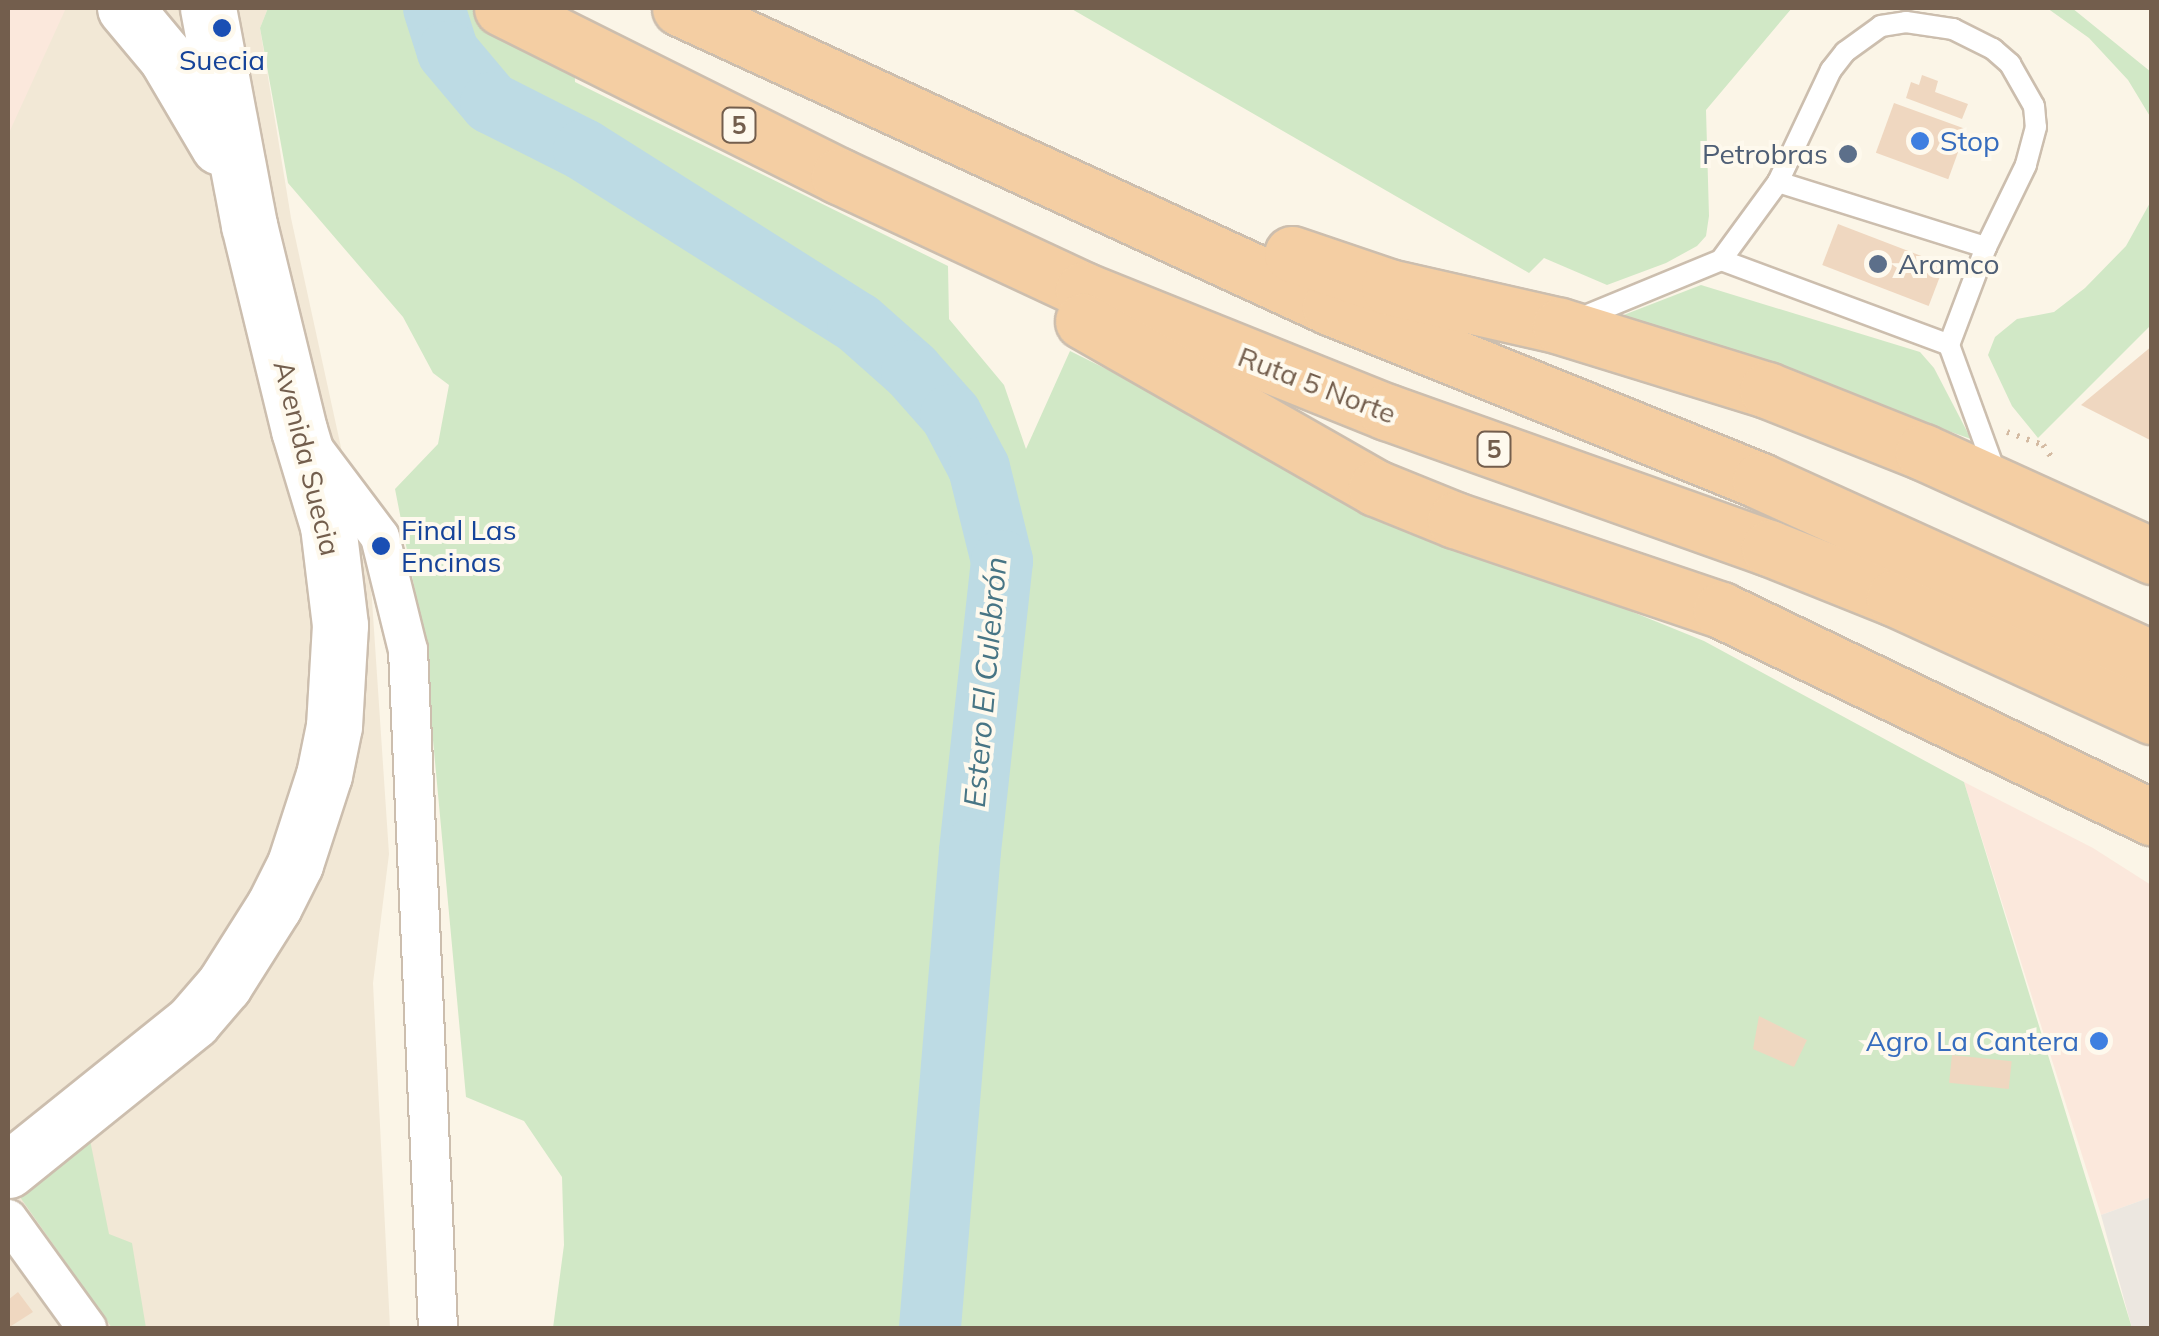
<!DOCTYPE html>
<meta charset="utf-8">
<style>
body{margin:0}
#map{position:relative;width:2159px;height:1336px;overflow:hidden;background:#fbf5e7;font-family:Mulish,sans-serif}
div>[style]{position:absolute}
.residential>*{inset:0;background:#f2e8d6}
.commercial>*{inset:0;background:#fbe8dc}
.industrial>*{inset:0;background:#ece7e0}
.green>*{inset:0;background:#d1e8c6}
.river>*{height:62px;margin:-31px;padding:0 31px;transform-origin:31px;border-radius:31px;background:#bddbe4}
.building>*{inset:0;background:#efd7c0;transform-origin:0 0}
.path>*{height:6px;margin-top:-3px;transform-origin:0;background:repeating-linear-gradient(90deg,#d4bba3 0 2.5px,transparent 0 10.5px)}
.roads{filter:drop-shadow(2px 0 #ccbeae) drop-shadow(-2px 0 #ccbeae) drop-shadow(0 2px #ccbeae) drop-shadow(0 -2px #ccbeae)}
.service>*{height:20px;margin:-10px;padding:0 10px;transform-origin:10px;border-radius:10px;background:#fff}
.minor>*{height:38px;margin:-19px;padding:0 19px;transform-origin:19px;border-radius:19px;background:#fff}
.secondary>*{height:55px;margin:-27.5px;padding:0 27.5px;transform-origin:27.5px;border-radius:27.5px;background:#fff}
.trunk>*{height:55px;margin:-27.5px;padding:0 27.5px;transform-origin:27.5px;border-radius:27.5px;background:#f4cea3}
.dots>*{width:28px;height:28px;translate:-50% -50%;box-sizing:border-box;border:5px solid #fef9ed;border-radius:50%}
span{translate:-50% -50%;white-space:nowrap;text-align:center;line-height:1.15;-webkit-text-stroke:8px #fef9ed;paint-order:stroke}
.shield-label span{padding:2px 8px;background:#fef9ed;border:2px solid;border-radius:8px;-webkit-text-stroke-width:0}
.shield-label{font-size:25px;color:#735e4d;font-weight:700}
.transit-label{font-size:28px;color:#164399}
.left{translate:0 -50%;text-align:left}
.shop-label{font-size:28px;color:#366cbe}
.right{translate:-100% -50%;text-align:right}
.service-label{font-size:28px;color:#4e5e75}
.street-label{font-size:28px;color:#735e4d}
.water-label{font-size:30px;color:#477585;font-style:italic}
.frame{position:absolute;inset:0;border:10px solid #735e4d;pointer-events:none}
</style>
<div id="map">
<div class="residential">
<i style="clip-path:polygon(8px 8px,268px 8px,260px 28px,291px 218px,371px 585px,389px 854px,373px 983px,390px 1328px,8px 1328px)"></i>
</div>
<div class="commercial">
<i style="clip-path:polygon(8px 8px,66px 8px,8px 135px)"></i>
<i style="clip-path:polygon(1964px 782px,2093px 848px,2151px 885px,2151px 1197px,2101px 1215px)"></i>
</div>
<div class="industrial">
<i style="clip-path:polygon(2151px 1197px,2151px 1328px,2132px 1328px,2101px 1215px)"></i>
</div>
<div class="green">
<i style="clip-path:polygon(268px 8px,573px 8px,575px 82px,948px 266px,949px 319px,1004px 385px,1026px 449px,1070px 351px,1429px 529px,1704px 641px,1964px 782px,2132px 1328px,553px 1328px,564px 1245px,562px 1177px,524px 1121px,466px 1097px,423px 632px,395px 489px,438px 444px,449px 385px,433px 373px,403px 317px,288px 183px,260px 28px)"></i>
<i style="clip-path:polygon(1070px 8px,1792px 8px,1706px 110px,1709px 216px,1706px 236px,1697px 246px,1666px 263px,1607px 285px,1544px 258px,1529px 273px)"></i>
<i style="clip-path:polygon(2047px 8px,2072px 8px,2151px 72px,2151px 118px,2128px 80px,2089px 38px)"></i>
<i style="clip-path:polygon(2151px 201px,2151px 325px,2038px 438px,2012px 406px,1988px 355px,1995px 337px,2017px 319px,2054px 312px,2085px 288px,2126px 246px)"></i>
<i style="clip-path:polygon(1701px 285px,1920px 352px,1934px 368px,1971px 439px,1621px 316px)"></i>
<i style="clip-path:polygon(89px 1135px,109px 1234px,132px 1243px,146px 1328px,112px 1328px,15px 1190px)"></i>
</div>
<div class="river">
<i style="left:434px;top:8px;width:46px;rotate:72.3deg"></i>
<i style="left:448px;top:52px;width:67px;rotate:49.9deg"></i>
<i style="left:491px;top:103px;width:104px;rotate:26.8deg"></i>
<i style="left:584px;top:150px;width:324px;rotate:32.3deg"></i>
<i style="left:858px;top:323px;width:72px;rotate:41.6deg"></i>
<i style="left:912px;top:371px;width:59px;rotate:48.4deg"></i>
<i style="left:951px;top:415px;width:60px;rotate:62.2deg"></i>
<i style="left:979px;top:468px;width:96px;rotate:76.1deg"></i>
<i style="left:1002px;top:561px;width:292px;rotate:96.3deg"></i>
<i style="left:970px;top:851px;width:479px;rotate:94.8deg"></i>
</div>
<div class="building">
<i style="clip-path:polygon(1922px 75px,1938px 81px,1935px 92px,1968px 104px,1962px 119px,1906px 98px,1911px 82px,1919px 85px)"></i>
<i style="left:1894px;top:103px;width:77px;height:53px;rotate:20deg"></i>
<i style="left:1838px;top:224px;width:114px;height:44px;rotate:21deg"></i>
<i style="clip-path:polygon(2152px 346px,2152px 441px,2081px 405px)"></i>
<i style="clip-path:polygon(1759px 1016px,1807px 1040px,1794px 1067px,1753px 1049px)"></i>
<i style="left:1952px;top:1055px;width:60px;height:28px;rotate:6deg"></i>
<i style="clip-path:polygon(18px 1292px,33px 1312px,8px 1328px,8px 1300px)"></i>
</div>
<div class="path">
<i style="left:2007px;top:432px;width:38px;rotate:20deg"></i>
<i style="left:2043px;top:445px;width:19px;rotate:55deg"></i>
</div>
<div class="roads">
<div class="service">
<i style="left:1778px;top:182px;width:218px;rotate:17.4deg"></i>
<i style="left:1721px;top:260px;width:97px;rotate:-53.8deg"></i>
<i style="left:1778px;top:182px;width:124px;rotate:-64.7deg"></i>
<i style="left:1831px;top:70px;width:23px;rotate:-52deg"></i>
<i style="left:1845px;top:52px;width:44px;rotate:-35.8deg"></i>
<i style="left:1881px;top:26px;width:25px;rotate:-9deg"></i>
<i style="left:1906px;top:22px;width:48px;rotate:8.5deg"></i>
<i style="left:1953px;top:29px;width:45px;rotate:26.6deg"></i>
<i style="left:1993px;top:49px;width:23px;rotate:41deg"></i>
<i style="left:2010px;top:64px;width:48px;rotate:60.3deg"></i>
<i style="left:2034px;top:106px;width:21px;rotate:85deg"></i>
<i style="left:2036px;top:127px;width:39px;rotate:105deg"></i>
<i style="left:2026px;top:165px;width:91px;rotate:116deg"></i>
<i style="left:1986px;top:247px;width:105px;rotate:110.7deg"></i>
<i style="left:1578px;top:319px;width:155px;rotate:-22.4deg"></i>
<i style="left:1721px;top:260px;width:243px;rotate:20.4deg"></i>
<i style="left:1949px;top:345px;width:137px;rotate:70deg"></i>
</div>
<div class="minor">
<i style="left:316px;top:452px;width:106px;rotate:53deg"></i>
<i style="left:380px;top:537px;width:116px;rotate:76.1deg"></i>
<i style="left:408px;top:650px;width:679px;rotate:87.47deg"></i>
<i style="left:8px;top:1219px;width:135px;rotate:54.1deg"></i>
</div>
<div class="secondary">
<i style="left:125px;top:8px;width:64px;rotate:50.1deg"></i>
<i style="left:166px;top:57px;width:104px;rotate:59.5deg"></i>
<i style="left:8px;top:1170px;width:238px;rotate:-38.8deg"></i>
<i style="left:193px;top:1021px;width:48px;rotate:-49.3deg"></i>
<i style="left:224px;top:985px;width:93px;rotate:-57.7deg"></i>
<i style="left:274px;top:906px;width:47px;rotate:-63.4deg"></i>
<i style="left:295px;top:864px;width:94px;rotate:-72deg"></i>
<i style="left:324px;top:775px;width:50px;rotate:-78.5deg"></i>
<i style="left:334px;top:726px;width:101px;rotate:-86.6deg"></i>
<i style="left:340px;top:625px;width:100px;rotate:-96.9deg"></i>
<i style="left:328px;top:526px;width:100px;rotate:-106.8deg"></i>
<i style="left:299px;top:430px;width:211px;rotate:-103.7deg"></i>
<i style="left:249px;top:225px;width:221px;rotate:-100.7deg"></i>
</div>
<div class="trunk">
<i style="left:502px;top:8px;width:377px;rotate:26.5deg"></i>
<i style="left:839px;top:176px;width:269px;rotate:25deg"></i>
<i style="left:1083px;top:290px;width:328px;rotate:21.9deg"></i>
<i style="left:1387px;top:412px;width:405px;rotate:19.6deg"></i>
<i style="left:1769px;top:548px;width:135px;rotate:21.8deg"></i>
<i style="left:1894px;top:598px;width:284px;rotate:24.6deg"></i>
<i style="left:680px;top:8px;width:715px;rotate:24.7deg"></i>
<i style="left:1330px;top:307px;width:464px;rotate:22deg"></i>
<i style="left:1760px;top:481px;width:431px;rotate:24.4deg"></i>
<i style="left:1292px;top:254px;width:102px;rotate:18.8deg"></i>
<i style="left:1389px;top:287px;width:175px;rotate:12.8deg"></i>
<i style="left:1560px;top:326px;width:217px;rotate:17.2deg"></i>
<i style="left:1767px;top:390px;width:168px;rotate:21.7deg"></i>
<i style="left:1923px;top:452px;width:252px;rotate:24.4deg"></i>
<i style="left:1083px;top:321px;width:337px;rotate:29.7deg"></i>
<i style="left:1376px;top:488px;width:85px;rotate:22.1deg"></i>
<i style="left:1455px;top:520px;width:281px;rotate:18.7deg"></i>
<i style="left:1721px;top:610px;width:478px;rotate:25.7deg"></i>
</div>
</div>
<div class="dots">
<i style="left:222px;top:28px;background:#1a4fb4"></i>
<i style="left:1920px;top:141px;background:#3f7fe0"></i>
<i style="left:1848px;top:154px;background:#5c6f8a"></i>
<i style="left:1878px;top:264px;background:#5c6f8a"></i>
<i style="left:381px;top:546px;background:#1a4fb4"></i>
<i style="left:2099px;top:1041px;background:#3f7fe0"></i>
</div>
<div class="shield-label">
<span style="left:739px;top:125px">5</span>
<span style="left:1494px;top:449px">5</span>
</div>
<div class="transit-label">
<span style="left:222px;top:60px">Suecia</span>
<span class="left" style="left:401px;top:546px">Final Las<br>Encinas</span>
</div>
<div class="shop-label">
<span class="left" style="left:1940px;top:141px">Stop</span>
<span class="right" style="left:2079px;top:1041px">Agro La Cantera</span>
</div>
<div class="service-label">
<span class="right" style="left:1828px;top:154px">Petrobras</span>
<span class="left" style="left:1898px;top:264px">Aramco</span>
</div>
<div class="street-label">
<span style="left:1317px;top:385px;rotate:21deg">Ruta 5 Norte</span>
<span style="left:307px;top:458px;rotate:76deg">Avenida Suecia</span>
</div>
<div class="water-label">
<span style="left:985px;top:682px;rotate:-85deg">Estero El Culebrón</span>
</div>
<div class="frame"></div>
</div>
